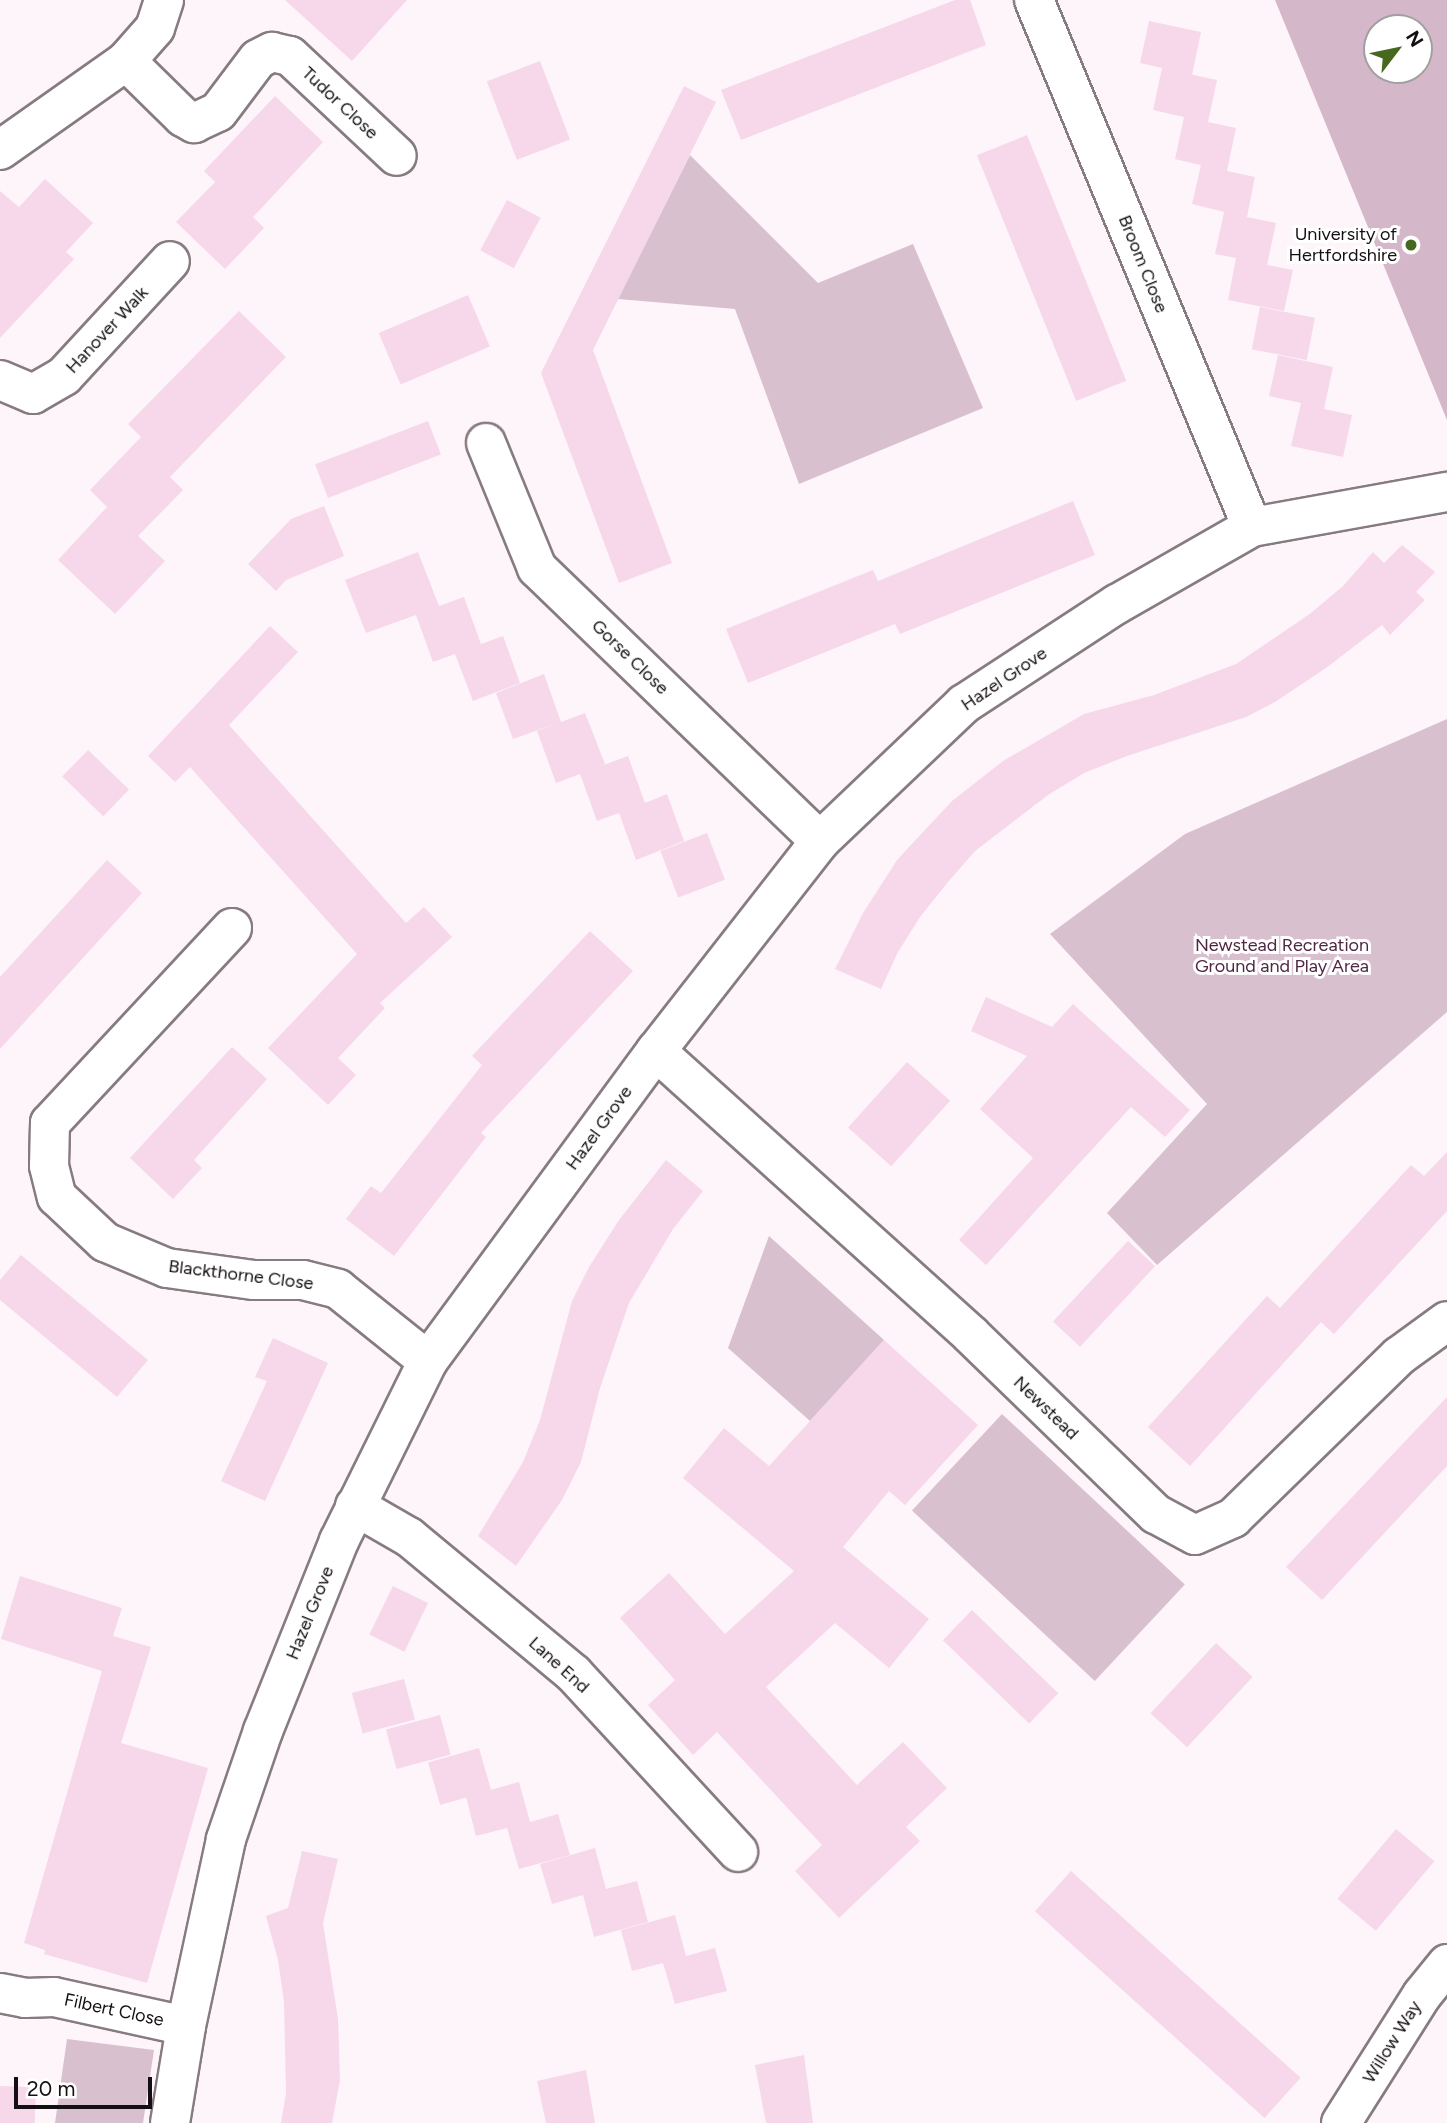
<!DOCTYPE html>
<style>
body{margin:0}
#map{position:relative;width:1447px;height:2123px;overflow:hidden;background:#fdf5fa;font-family:Figtree,sans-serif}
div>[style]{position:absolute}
.green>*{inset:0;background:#d9c0cf;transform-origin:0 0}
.forest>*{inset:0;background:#d4b7c9}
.building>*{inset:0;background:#f6d8ea;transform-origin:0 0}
.roads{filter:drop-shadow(2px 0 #877b82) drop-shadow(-2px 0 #877b82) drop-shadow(0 2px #877b82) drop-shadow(0 -2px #877b82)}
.street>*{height:38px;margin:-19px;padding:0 19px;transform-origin:19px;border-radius:19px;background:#fff}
.dots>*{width:19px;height:19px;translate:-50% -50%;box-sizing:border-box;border:4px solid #fff;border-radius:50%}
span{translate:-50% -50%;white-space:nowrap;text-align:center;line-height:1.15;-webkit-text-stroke:6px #fff;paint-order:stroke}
.street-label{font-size:18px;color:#140f12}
.poi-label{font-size:18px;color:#140f12}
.right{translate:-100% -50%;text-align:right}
.park-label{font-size:18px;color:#4f2742}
.north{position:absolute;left:1363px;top:14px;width:70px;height:70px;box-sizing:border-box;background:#fff;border:2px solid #a19fa0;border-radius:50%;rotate:58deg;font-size:19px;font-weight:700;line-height:28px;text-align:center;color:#140f12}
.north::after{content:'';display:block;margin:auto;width:24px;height:32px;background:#46681f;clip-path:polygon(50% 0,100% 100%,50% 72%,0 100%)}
.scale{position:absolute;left:14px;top:2077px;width:138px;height:32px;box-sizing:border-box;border:4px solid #140f12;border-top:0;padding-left:9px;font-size:21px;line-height:24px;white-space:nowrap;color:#140f12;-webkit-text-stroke:5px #fff;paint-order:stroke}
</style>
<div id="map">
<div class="green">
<i style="clip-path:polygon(690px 155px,818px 283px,913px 244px,983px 408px,799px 484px,735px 309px,618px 299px)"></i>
<i style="clip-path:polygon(1447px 719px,1447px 1012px,1157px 1265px,1107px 1213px,1207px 1104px,1050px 934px,1185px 834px)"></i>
<i style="clip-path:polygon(769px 1236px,884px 1340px,810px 1421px,728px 1348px)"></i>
<i style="left:1002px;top:1414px;width:250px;height:132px;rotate:43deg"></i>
<i style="clip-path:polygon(67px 2039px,154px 2050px,143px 2123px,55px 2123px)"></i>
</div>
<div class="forest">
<i style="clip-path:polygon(evenodd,1275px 0,1447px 0,1447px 420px,1275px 0,1377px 28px,1419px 28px,1419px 70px,1377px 70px,1377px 28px)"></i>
</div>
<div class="building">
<i style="clip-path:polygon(285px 0,407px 0,352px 61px)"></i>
<i style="clip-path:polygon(955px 0,970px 0,986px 45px,741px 140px,721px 90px)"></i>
<i style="clip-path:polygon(1149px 21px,1201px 32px,1192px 75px,1180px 72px,1217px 80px,1208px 122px,1236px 128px,1227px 171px,1255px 177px,1247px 217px,1276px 223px,1267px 265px,1293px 270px,1284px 311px,1228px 300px,1236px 258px,1215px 254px,1224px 212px,1237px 215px,1192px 204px,1201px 165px,1217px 169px,1175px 159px,1184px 117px,1153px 110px,1162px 68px,1140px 63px)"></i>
<i style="left:540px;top:61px;width:84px;height:57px;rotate:69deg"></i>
<i style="clip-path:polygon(684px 86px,716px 102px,593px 350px,672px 563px,619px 583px,541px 373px)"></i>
<i style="clip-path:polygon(275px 96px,323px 142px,253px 217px,264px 228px,225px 269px,176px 222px,215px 182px,204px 171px)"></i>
<i style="left:1027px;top:135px;width:265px;height:54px;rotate:68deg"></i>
<i style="clip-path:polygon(45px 179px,93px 223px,66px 252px,74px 259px,0 338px,0 191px,19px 207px)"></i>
<i style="left:507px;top:200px;width:38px;height:57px;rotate:28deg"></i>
<i style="left:468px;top:295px;width:56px;height:97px;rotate:67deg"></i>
<i style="left:1260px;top:307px;width:56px;height:43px;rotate:11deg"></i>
<i style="clip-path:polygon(239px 311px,286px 357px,170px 477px,183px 490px,138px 536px,165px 561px,115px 614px,58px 560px,107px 507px,90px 490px,141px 437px,128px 424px)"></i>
<i style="clip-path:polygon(1278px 355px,1333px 367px,1324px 409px,1352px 415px,1343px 457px,1291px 446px,1301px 403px,1269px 396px)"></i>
<i style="left:428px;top:421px;width:36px;height:121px;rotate:69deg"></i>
<i style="clip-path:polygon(1073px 501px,1095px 555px,900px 634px,895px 624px,748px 683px,726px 629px,873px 570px,878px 581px)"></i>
<i style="clip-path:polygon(324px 506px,344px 556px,286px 580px,276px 591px,248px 564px,291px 519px)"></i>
<i style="clip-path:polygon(1402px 545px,1435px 572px,1416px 592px,1425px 600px,1390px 635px,1382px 625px,1326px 668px,1275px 702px,1246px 717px,1127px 756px,1084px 773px,1048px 795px,975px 851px,948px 882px,920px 917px,898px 952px,881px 989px,835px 969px,863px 913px,897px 860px,952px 801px,1003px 761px,1084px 714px,1154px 695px,1236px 664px,1311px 613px,1343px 586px,1373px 552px,1384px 563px)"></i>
<i style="clip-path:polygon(418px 552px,439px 606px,464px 597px,481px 644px,462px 651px,503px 636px,520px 683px,473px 701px,455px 654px,433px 662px,416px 615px,366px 633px,345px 580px)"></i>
<i style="clip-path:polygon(270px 626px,298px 652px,229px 725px,406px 923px,424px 907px,452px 937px,380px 1003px,385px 1008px,338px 1058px,356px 1075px,328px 1105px,268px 1048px,357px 954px,190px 767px,175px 782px,148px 756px)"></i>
<i style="clip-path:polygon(544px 674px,561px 722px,585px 713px,605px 764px,598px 767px,628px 756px,645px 803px,667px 794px,684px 841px,636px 860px,619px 813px,638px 806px,597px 821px,580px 774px,556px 783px,537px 731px,555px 724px,513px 739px,496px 693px)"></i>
<i style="left:88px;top:750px;width:57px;height:37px;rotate:44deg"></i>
<i style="left:707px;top:833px;width:50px;height:50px;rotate:69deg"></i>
<i style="clip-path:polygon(107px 860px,142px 893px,0 1049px,0 977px)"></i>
<i style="clip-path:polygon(590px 931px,633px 971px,481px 1133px,486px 1137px,394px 1256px,346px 1219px,371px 1186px,381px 1193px,482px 1065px,472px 1056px)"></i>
<i style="clip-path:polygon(986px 997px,1052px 1027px,1073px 1004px,1190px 1110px,1165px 1137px,1131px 1107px,986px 1265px,959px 1240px,1033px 1158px,980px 1109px,1027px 1056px,971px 1031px)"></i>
<i style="clip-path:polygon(232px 1047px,267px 1079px,194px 1160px,202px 1168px,173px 1199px,130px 1158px)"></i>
<i style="left:907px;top:1062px;width:58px;height:88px;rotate:42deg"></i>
<i style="clip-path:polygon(1447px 1152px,1447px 1211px,1334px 1334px,1321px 1322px,1190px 1466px,1148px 1427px,1267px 1296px,1280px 1308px,1411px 1165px,1424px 1176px)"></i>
<i style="clip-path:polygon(666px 1160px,703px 1191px,673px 1229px,629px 1303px,600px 1388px,581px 1462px,562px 1500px,516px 1566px,478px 1536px,523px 1462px,540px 1420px,572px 1301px,589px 1267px,619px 1220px)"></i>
<i style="left:1128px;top:1241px;width:37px;height:110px;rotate:43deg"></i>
<i style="clip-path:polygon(21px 1255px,148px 1360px,117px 1397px,0 1300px,0 1280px)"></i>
<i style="clip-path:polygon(273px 1338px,328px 1363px,265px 1501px,221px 1481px,267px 1381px,255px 1377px)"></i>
<i style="clip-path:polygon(884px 1340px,978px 1425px,905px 1505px,889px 1491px,843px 1547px,929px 1619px,889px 1668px,835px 1623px,766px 1687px,857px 1785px,903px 1742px,947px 1788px,906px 1827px,920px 1841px,839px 1918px,795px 1871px,822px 1845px,717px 1732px,693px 1755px,648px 1705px,675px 1680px,620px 1618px,669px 1573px,725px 1634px,794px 1571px,683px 1478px,724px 1428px,769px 1466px)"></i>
<i style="clip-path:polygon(1447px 1397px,1447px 1466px,1322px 1600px,1286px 1567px)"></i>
<i style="clip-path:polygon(20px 1576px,122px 1608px,113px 1636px,151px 1647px,121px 1743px,208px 1768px,147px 1983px,44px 1954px,45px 1950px,24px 1943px,102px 1671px,1px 1639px)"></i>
<i style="left:393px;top:1586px;width:39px;height:54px;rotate:26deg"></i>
<i style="left:972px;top:1610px;width:120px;height:42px;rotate:44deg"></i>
<i style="left:1216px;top:1643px;width:50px;height:96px;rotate:43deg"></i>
<i style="left:404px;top:1679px;width:42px;height:54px;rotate:75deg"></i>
<i style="left:440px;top:1715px;width:41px;height:56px;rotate:75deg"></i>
<i style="left:479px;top:1748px;width:44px;height:53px;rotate:74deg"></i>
<i style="clip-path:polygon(519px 1782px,530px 1822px,558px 1814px,570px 1855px,519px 1869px,507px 1828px,476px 1836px,466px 1797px)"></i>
<i style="left:1396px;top:1829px;width:50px;height:91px;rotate:40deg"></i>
<i style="clip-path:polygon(595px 1848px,606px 1889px,637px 1881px,648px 1922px,594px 1937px,583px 1895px,552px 1904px,540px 1864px)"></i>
<i style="clip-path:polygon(302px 1851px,338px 1859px,323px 1923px,338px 2019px,340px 2080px,332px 2123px,281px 2123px,286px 2093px,284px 2002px,278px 1960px,266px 1916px,288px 1908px)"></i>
<i style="left:1071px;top:1871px;width:309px;height:54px;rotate:42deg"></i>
<i style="clip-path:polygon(675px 1915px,686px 1956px,715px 1948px,727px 1991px,675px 2004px,663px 1963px,632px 1971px,621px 1930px)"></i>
<i style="clip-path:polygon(804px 2055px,813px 2123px,766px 2123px,755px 2065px)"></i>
<i style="clip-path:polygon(586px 2070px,595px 2123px,546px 2123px,537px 2081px)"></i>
<i style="left:0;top:2086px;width:36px;height:37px;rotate:2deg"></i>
</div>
<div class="roads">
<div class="street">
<i style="left:1034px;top:0;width:570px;rotate:67.53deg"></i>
<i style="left:126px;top:61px;width:80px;rotate:44.5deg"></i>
<i style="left:183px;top:117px;width:13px;rotate:29deg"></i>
<i style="left:194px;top:123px;width:26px;rotate:-25deg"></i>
<i style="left:218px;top:112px;width:66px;rotate:-53deg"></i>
<i style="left:258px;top:59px;width:16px;rotate:-27deg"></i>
<i style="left:272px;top:52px;width:18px;rotate:13deg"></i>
<i style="left:290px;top:56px;width:146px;rotate:43.1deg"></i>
<i style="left:0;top:150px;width:154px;rotate:-35.2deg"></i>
<i style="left:126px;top:61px;width:44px;rotate:-48.7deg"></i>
<i style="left:155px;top:28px;width:29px;rotate:-72deg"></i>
<i style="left:0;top:380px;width:36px;rotate:23deg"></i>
<i style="left:33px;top:394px;width:36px;rotate:-30deg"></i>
<i style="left:64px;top:376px;width:156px;rotate:-47.3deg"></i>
<i style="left:486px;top:443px;width:135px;rotate:67.8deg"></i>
<i style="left:537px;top:568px;width:393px;rotate:44deg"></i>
<i style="left:232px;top:928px;width:267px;rotate:133deg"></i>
<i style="left:50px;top:1123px;width:43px;rotate:91.3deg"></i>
<i style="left:49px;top:1166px;width:32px;rotate:76deg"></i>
<i style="left:57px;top:1197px;width:66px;rotate:43.2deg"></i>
<i style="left:105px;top:1242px;width:67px;rotate:22.8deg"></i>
<i style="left:167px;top:1268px;width:88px;rotate:7.9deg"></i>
<i style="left:254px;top:1280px;width:49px"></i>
<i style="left:303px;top:1280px;width:36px;rotate:14deg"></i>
<i style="left:338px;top:1289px;width:115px;rotate:38.7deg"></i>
<i style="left:656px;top:1051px;width:423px;rotate:42deg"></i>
<i style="left:970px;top:1334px;width:259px;rotate:44.1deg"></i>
<i style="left:1156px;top:1514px;width:44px;rotate:28.3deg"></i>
<i style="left:1195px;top:1535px;width:42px;rotate:-24.1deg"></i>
<i style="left:1233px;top:1518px;width:232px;rotate:-44.3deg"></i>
<i style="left:1399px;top:1356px;width:59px;rotate:-36.1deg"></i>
<i style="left:355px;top:1506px;width:62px;rotate:29.9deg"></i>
<i style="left:409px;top:1537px;width:214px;rotate:39.7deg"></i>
<i style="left:574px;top:1674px;width:242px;rotate:47.3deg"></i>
<i style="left:0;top:1993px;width:25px;rotate:11deg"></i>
<i style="left:25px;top:1998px;width:29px;rotate:-2deg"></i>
<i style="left:54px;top:1997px;width:135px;rotate:12.4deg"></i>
<i style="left:170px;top:2123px;width:98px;rotate:-80.6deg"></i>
<i style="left:186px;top:2026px;width:191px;rotate:-77.9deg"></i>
<i style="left:226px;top:1839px;width:114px;rotate:-71.1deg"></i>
<i style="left:263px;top:1731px;width:205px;rotate:-68.2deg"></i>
<i style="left:339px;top:1541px;width:201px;rotate:-63.7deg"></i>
<i style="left:428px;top:1361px;width:385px;rotate:-53.7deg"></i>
<i style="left:656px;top:1051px;width:266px;rotate:-52deg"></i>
<i style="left:820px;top:841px;width:199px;rotate:-43.6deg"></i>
<i style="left:964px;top:704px;width:183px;rotate:-33.2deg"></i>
<i style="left:1117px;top:604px;width:155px;rotate:-29.7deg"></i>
<i style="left:1252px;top:527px;width:198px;rotate:-10.2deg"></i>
<i style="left:1341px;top:2123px;width:151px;rotate:-57.7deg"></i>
<i style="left:1422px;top:1995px;width:40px;rotate:-51deg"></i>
</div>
</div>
<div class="dots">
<i style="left:1411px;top:245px;background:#46681f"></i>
</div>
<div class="street-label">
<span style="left:340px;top:103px;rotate:43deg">Tudor Close</span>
<span style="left:1143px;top:264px;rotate:68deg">Broom Close</span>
<span style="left:107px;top:330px;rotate:-47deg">Hanover Walk</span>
<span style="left:630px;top:657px;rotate:44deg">Gorse Close</span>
<span style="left:1004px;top:679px;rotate:-34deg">Hazel Grove</span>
<span style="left:599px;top:1128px;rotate:-54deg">Hazel Grove</span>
<span style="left:241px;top:1275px;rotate:7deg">Blackthorne Close</span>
<span style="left:1046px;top:1408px;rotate:44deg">Newstead</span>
<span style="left:310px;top:1613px;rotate:-68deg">Hazel Grove</span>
<span style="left:559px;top:1665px;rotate:42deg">Lane End</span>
<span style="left:114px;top:2010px;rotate:12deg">Filbert Close</span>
<span style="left:1392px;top:2042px;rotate:-58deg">Willow Way</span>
</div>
<div class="poi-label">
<span class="right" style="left:1397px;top:245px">University of<br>Hertfordshire</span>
</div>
<div class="park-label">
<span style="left:1282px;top:956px">Newstead Recreation<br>Ground and Play Area</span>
</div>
<div class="north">N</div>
<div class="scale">20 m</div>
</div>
